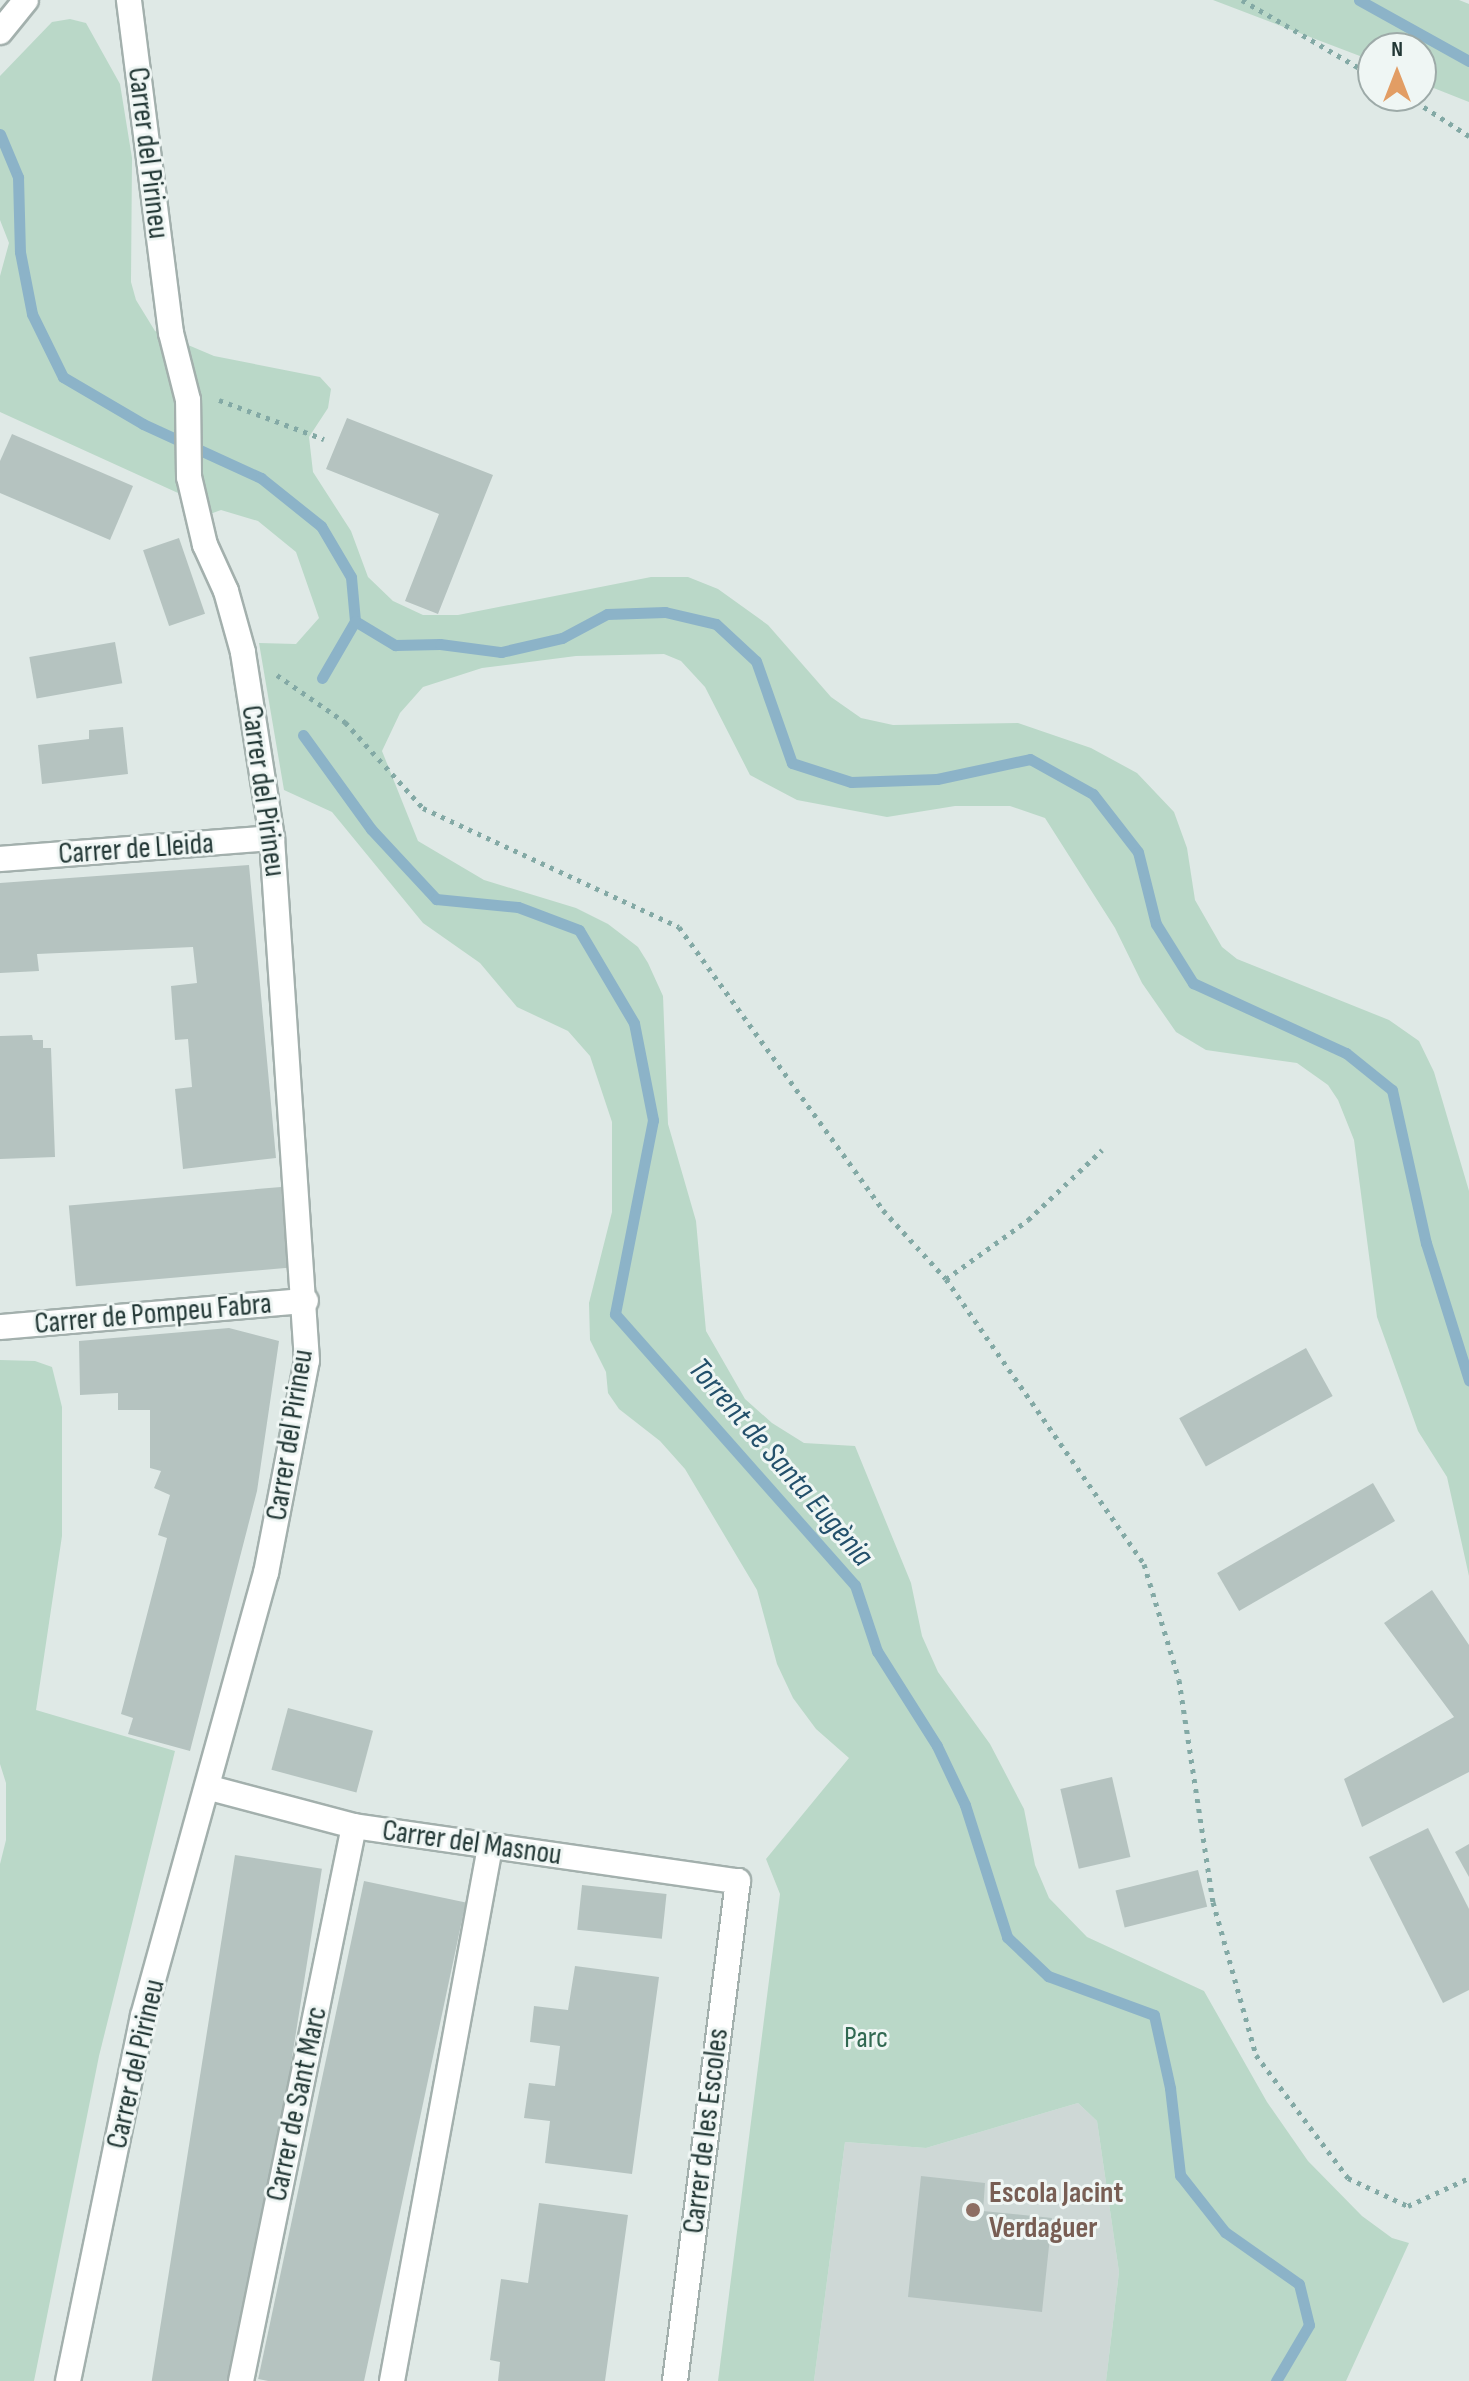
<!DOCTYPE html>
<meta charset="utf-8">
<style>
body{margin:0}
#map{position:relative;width:1469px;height:2381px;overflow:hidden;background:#dfe9e6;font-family:"Sofia Sans Condensed",sans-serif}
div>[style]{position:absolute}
.built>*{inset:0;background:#ced8d6}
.green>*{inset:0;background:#bad8c8}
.stream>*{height:11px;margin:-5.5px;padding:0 5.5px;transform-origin:5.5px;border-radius:5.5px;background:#8cb3c8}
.building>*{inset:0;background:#b5c3c0;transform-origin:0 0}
.path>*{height:5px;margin-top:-2.5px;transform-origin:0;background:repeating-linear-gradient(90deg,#83a9a5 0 4px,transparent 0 10px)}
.roads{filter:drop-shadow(2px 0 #a3b0ad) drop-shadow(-2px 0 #a3b0ad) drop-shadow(0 2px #a3b0ad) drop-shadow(0 -2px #a3b0ad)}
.minor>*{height:24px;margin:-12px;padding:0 12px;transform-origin:12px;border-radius:12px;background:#fff}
.dots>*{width:22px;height:22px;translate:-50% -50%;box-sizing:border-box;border:4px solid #eff6f4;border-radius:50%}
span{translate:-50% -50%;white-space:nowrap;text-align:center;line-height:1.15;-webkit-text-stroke:6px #eff6f4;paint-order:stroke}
.street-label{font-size:30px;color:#223735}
.park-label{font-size:30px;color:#316952}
.education-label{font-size:30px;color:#785e54;font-weight:700}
.left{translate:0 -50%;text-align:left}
.water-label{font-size:32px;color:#23506b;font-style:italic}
.north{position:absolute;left:1357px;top:32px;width:80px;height:80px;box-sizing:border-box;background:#eff6f4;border:2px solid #9daaa8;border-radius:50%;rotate:0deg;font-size:22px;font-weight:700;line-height:32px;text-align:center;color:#223735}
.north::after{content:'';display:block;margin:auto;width:28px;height:36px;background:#e29d64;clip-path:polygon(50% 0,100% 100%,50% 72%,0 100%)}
</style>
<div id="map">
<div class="built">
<i style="clip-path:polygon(1078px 2103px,1097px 2121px,1119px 2272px,1106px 2381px,814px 2381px,845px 2142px,926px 2148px)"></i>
</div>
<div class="green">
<i style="clip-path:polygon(1213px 0,1459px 0,1469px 4px,1469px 102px,1421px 83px,1421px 48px,1373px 48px,1373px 61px)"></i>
<i style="clip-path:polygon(70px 19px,86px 23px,120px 84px,132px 158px,131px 282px,136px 300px,155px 331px,214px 356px,320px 377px,331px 389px,328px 408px,309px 437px,313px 472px,351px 531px,368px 577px,393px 601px,423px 615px,458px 615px,651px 577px,688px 577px,718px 589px,768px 625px,831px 697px,861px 718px,893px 725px,1018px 723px,1091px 748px,1137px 773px,1174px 812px,1187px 848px,1195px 900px,1222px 947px,1237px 959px,1389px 1020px,1419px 1041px,1434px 1072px,1469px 1191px,1469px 1576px,1447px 1477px,1418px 1431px,1377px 1317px,1354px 1140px,1338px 1100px,1328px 1085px,1297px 1063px,1206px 1050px,1176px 1032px,1142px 983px,1115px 928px,1045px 818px,1010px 806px,955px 806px,887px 817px,797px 800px,750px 775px,705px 687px,681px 661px,664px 654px,576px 656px,482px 668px,423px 687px,400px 713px,382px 751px,418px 841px,484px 880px,576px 908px,608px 924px,638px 947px,648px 963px,663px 996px,668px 1124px,696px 1221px,706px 1331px,745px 1399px,772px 1423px,804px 1443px,855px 1446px,911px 1583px,922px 1636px,938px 1672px,990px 1744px,1024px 1809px,1035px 1865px,1049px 1898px,1087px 1937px,1204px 1991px,1267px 2102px,1308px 2161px,1362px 2216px,1392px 2238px,1409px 2243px,1346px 2381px,1106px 2381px,1119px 2272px,1097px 2121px,1078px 2103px,926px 2148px,845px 2142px,814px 2381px,718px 2381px,780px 1894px,766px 1859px,849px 1758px,816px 1729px,793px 1698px,777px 1664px,757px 1590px,685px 1469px,660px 1441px,619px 1409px,608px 1393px,606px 1372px,590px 1340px,589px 1303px,612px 1212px,612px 1122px,590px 1056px,568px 1031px,517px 1007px,480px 963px,423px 923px,332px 812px,284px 790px,259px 643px,296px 644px,319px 618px,296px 552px,258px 521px,221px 510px,210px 514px,178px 493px,0 412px,0 276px,9px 243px,0 220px,0 76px,52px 22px)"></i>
<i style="clip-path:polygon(0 1360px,35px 1361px,52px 1367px,62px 1407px,62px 1536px,36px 1710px,175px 1751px,99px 2056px,34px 2381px,0 2381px,0 1864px,6px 1840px,6px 1783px,0 1764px)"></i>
</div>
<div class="stream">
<i style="left:1359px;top:0;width:126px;rotate:29deg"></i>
<i style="left:0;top:134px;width:47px;rotate:67.3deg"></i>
<i style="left:18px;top:177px;width:75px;rotate:88.5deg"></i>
<i style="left:20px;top:252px;width:63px;rotate:79deg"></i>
<i style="left:32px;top:314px;width:70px;rotate:63.8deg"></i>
<i style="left:63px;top:377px;width:93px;rotate:30.4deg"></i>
<i style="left:143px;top:424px;width:130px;rotate:24.6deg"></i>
<i style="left:261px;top:478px;width:77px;rotate:38.7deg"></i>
<i style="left:321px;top:526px;width:59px;rotate:59.5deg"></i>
<i style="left:351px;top:577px;width:44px;rotate:84.8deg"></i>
<i style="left:355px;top:621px;width:47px;rotate:31deg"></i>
<i style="left:395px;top:645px;width:45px;rotate:-1.3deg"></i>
<i style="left:440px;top:644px;width:62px;rotate:7.5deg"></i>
<i style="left:501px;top:652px;width:63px;rotate:-12.9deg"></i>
<i style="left:562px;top:638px;width:51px;rotate:-28.1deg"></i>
<i style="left:607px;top:614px;width:58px;rotate:-2deg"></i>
<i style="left:665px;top:612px;width:52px;rotate:13.2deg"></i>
<i style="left:716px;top:624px;width:54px;rotate:42.8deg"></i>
<i style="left:756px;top:661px;width:108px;rotate:70.6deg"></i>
<i style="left:792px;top:763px;width:62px;rotate:17.9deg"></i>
<i style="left:851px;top:782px;width:86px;rotate:-2deg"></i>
<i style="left:937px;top:779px;width:95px;rotate:-12.1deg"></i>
<i style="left:1030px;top:759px;width:72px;rotate:29.1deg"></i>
<i style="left:1093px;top:794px;width:73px;rotate:52.2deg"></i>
<i style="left:1138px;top:852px;width:74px;rotate:76deg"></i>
<i style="left:1156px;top:924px;width:70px;rotate:57.9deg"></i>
<i style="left:1193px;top:983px;width:168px;rotate:24.6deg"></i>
<i style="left:1346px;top:1053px;width:59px;rotate:38.8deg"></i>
<i style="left:1392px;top:1090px;width:157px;rotate:77.5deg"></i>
<i style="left:1426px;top:1243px;width:144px;rotate:72.6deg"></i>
<i style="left:322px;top:678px;width:66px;rotate:-59.9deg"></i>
<i style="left:303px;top:735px;width:116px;rotate:54.1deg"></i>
<i style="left:371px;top:829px;width:96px;rotate:47.1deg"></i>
<i style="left:436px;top:899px;width:82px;rotate:5.6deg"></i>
<i style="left:518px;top:907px;width:65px;rotate:20.7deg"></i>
<i style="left:579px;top:930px;width:108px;rotate:59.4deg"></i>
<i style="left:634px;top:1023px;width:99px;rotate:78.9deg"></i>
<i style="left:653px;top:1120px;width:198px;rotate:101.1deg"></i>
<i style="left:615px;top:1314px;width:362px;rotate:48.5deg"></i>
<i style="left:855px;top:1585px;width:70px;rotate:71.6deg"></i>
<i style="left:877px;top:1651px;width:112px;rotate:57.7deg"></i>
<i style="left:937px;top:1746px;width:65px;rotate:64.6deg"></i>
<i style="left:965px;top:1805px;width:139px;rotate:72.3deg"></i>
<i style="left:1007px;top:1937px;width:57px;rotate:43.6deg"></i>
<i style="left:1048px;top:1976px;width:113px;rotate:20.2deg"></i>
<i style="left:1154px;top:2015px;width:75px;rotate:77.6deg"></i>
<i style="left:1170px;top:2088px;width:88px;rotate:83.4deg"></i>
<i style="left:1180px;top:2175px;width:73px;rotate:51.7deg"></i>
<i style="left:1225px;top:2232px;width:90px;rotate:35.1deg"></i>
<i style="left:1299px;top:2284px;width:42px;rotate:76.3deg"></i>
<i style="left:1309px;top:2325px;width:65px;rotate:120.5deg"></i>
</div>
<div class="building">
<i style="clip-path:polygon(347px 418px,493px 475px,438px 614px,405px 601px,439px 514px,326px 469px)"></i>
<i style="clip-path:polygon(12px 434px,133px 486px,110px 540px,0 493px,0 461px)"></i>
<i style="left:179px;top:538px;width:80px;height:38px;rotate:71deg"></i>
<i style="left:115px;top:642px;width:42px;height:87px;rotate:80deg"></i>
<i style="clip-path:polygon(123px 727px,128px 774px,42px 784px,38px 745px,89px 739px,89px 730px)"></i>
<i style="clip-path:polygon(249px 865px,276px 1158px,183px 1169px,175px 1089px,192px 1087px,188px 1039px,175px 1040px,171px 986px,197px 983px,193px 947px,37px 954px,39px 971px,0 973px,0 883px)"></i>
<i style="clip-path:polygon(32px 1035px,33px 1040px,43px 1040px,43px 1048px,51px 1048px,55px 1157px,0 1159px,0 1036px)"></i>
<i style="left:281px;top:1187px;width:81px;height:213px;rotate:85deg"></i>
<i style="clip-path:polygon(229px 1328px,279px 1341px,257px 1491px,190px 1751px,128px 1734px,133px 1718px,121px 1714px,167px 1538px,158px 1535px,170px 1495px,154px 1488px,161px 1471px,150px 1468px,150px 1410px,118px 1410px,118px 1393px,80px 1395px,79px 1341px)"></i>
<i style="left:1306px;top:1348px;width:55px;height:145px;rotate:61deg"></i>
<i style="left:1373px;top:1483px;width:44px;height:180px;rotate:60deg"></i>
<i style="clip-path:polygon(1432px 1590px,1469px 1645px,1469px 1772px,1362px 1827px,1344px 1779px,1454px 1717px,1384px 1623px)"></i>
<i style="left:288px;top:1708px;width:88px;height:64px;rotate:15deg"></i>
<i style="left:1112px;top:1777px;width:82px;height:53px;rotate:77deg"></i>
<i style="clip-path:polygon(1428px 1828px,1469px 1909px,1469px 1990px,1443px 2003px,1369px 1857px)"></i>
<i style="clip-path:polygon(1469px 1844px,1469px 1877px,1455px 1852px)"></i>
<i style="left:235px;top:1855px;width:88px;height:536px;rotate:9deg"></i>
<i style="left:1198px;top:1870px;width:38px;height:85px;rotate:76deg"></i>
<i style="left:364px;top:1881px;width:104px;height:509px;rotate:12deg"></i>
<i style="left:582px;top:1885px;width:85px;height:45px;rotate:6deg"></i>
<i style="clip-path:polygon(575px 1966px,659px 1977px,632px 2174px,545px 2163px,550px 2121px,524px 2118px,529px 2083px,555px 2086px,560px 2046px,530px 2042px,534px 2006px,568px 2010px)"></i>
<i style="clip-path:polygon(921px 2176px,985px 2183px,983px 2211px,1052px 2218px,1042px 2312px,908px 2297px)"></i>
<i style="clip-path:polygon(539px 2203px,628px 2215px,605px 2381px,498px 2381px,500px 2362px,490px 2360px,501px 2279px,528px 2283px)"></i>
</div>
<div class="path">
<i style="left:1242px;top:0;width:151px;rotate:30.1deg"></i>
<i style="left:1407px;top:96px;width:74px;rotate:32.8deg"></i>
<i style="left:219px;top:400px;width:112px;rotate:20.4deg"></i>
<i style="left:277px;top:675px;width:83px;rotate:34.7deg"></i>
<i style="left:345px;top:722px;width:116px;rotate:47.8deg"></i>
<i style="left:423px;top:808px;width:282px;rotate:24.9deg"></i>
<i style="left:679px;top:927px;width:349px;rotate:54.2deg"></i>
<i style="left:883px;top:1210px;width:93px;rotate:47.6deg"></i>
<i style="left:946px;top:1279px;width:347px;rotate:55.2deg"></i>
<i style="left:1144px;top:1564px;width:121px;rotate:73.2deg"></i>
<i style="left:1179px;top:1680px;width:225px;rotate:81.3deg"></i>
<i style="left:1213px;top:1902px;width:159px;rotate:74.3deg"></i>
<i style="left:1256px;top:2055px;width:154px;rotate:53.2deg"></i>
<i style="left:1348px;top:2178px;width:66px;rotate:25deg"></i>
<i style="left:1408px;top:2206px;width:67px;rotate:-24.7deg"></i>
<i style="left:946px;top:1279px;width:101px;rotate:-35.7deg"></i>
<i style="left:1028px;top:1220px;width:102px;rotate:-43.4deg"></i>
</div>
<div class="roads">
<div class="minor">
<i style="left:0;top:32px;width:41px;rotate:-50.9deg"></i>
<i style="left:0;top:859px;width:273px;rotate:-4.4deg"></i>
<i style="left:0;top:1327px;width:307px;rotate:-4.9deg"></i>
<i style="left:210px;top:1788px;width:149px;rotate:14.8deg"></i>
<i style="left:354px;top:1826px;width:388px;rotate:8.2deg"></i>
<i style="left:738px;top:1881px;width:504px;rotate:97.18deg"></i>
<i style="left:68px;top:2381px;width:373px;rotate:-78.4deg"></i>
<i style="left:143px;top:2016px;width:460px;rotate:-74.5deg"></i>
<i style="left:266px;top:1573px;width:216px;rotate:-79.1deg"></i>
<i style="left:307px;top:1361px;width:524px;rotate:-93.83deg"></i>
<i style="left:272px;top:838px;width:188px;rotate:-98.9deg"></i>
<i style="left:243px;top:652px;width:63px;rotate:-105.6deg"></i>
<i style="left:226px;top:591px;width:51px;rotate:-114.5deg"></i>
<i style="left:205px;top:545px;width:70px;rotate:-103.2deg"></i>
<i style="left:189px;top:477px;width:77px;rotate:-90.7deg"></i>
<i style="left:188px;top:400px;width:69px;rotate:-104.2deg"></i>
<i style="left:171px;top:333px;width:336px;rotate:-97.2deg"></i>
<i style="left:241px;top:2381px;width:566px;rotate:-78.49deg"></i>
<i style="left:392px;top:2381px;width:543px;rotate:-79.6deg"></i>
</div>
</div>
<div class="dots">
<i style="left:973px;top:2210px;background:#8d6e63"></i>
</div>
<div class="street-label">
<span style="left:148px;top:153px;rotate:83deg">Carrer del Pirineu</span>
<span style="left:263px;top:791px;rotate:82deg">Carrer del Pirineu</span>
<span style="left:136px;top:849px;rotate:-4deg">Carrer de Lleida</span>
<span style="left:153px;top:1314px;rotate:-5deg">Carrer de Pompeu Fabra</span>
<span style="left:290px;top:1435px;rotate:-81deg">Carrer del Pirineu</span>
<span style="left:472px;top:1843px;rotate:8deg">Carrer del Masnou</span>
<span style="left:136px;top:2064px;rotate:-77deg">Carrer del Pirineu</span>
<span style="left:297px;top:2104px;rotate:-78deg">Carrer de Sant Marc</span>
<span style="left:706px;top:2131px;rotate:-83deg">Carrer de les Escoles</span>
</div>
<div class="park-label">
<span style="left:866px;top:2038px">Parc</span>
</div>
<div class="education-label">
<span class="left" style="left:989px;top:2210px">Escola Jacint<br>Verdaguer</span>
</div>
<div class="water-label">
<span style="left:780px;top:1463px;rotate:49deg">Torrent de Santa Eugènia</span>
</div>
<div class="north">N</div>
</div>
